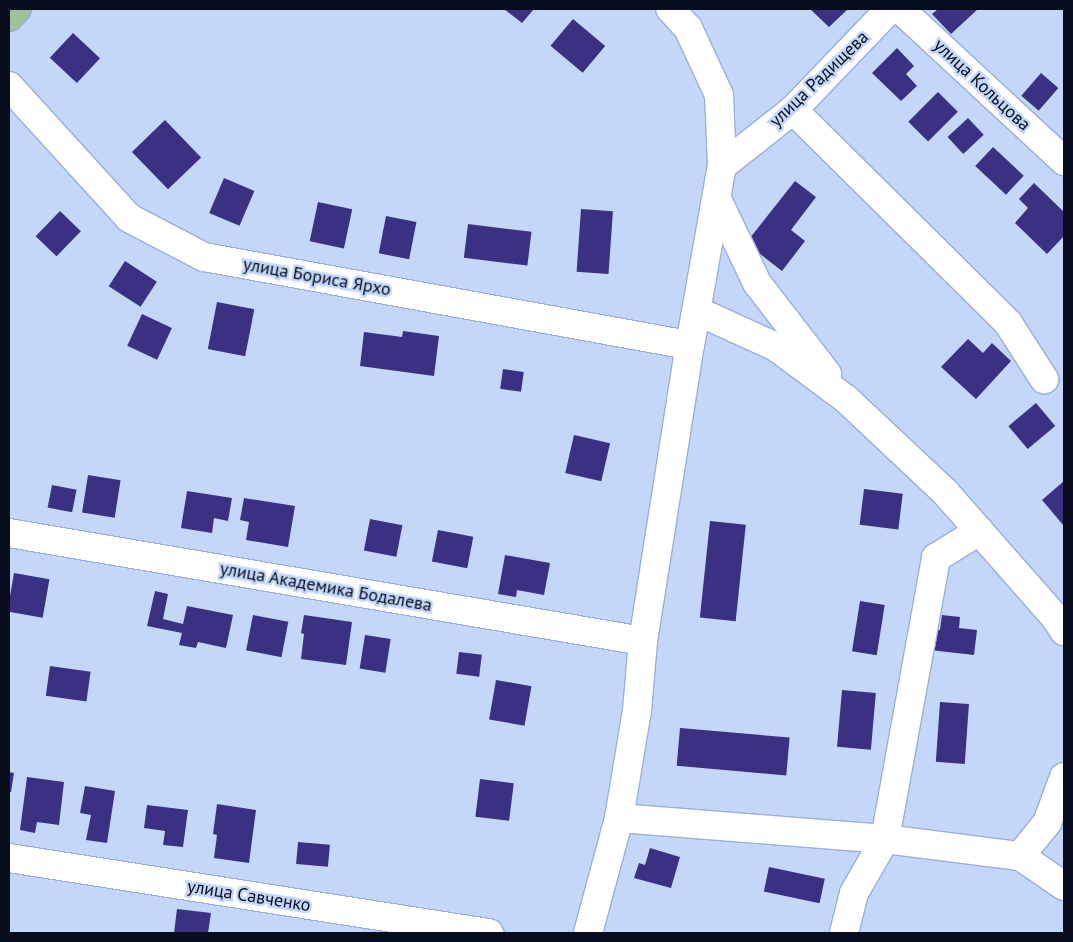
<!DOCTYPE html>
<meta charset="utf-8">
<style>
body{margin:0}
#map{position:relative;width:1073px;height:942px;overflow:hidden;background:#c4d7f9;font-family:"PT Sans",sans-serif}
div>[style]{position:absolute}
.building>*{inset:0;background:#3a3182;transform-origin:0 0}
.roads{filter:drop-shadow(1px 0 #99afd9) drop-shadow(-1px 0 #99afd9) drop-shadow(0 1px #99afd9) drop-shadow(0 -1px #99afd9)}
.minor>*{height:28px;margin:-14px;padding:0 14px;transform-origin:14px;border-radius:14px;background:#fff}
.major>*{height:28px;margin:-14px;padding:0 14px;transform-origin:14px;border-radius:14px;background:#9dc19b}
span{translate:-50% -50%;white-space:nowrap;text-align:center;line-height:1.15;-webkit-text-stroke:5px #c4d7f9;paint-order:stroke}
.street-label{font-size:18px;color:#070d1c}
.frame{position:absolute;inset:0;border:10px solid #070d1c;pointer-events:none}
</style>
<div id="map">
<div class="building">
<i style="clip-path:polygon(504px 9px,534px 9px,522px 23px)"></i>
<i style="clip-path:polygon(810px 9px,848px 9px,829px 27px)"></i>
<i style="clip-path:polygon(938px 9px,978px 9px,951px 34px,932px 14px)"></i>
<i style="left:573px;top:19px;width:42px;height:35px;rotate:40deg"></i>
<i style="left:73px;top:33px;width:37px;height:34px;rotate:43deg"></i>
<i style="clip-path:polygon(897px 48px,914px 66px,906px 74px,917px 86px,901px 101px,872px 73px)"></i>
<i style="left:1041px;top:73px;width:23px;height:30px;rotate:41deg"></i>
<i style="left:938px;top:92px;width:28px;height:42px;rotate:45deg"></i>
<i style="left:968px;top:118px;width:23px;height:28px;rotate:47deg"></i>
<i style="left:165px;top:120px;width:52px;height:46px;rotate:46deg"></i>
<i style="left:993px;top:147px;width:42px;height:26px;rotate:43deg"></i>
<i style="left:224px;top:178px;width:33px;height:38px;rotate:23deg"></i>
<i style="clip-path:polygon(795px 181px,816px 197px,791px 230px,805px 241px,782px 271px,746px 243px)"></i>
<i style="clip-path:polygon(1034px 183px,1064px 212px,1064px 236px,1047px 254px,1015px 223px,1028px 208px,1019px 199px)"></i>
<i style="left:318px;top:202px;width:35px;height:40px;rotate:12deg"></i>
<i style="left:581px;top:209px;width:32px;height:63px;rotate:4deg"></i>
<i style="left:60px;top:211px;width:29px;height:35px;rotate:44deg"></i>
<i style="left:386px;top:216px;width:31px;height:38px;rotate:11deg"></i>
<i style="left:468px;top:224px;width:64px;height:34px;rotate:7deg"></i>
<i style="left:125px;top:261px;width:38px;height:30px;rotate:33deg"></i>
<i style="left:217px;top:302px;width:38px;height:48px;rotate:11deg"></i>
<i style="left:142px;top:314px;width:33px;height:35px;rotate:25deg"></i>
<i style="clip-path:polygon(403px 331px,439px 336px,434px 376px,360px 366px,364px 332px,402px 337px)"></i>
<i style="clip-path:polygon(968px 339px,983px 353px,992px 343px,1011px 361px,976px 399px,941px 367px)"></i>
<i style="left:503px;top:369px;width:21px;height:20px;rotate:8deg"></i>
<i style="left:1036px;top:403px;width:30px;height:36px;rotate:50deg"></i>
<i style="left:574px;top:435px;width:37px;height:39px;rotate:13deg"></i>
<i style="left:88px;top:475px;width:33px;height:38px;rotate:9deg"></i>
<i style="clip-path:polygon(1064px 481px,1064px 526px,1042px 500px)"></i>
<i style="left:52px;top:485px;width:25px;height:23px;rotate:11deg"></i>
<i style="left:864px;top:489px;width:39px;height:36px;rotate:7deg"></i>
<i style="clip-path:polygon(187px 491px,232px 498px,228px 521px,214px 518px,212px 533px,181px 528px)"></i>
<i style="clip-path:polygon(244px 498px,295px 506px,288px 547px,246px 540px,249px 522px,240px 520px)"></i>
<i style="left:370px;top:519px;width:33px;height:32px;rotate:11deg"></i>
<i style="left:710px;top:521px;width:36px;height:97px;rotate:6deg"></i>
<i style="left:438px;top:530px;width:36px;height:32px;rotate:11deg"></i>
<i style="clip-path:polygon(505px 555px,550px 563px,544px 595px,517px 590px,516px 597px,498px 594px)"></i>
<i style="left:14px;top:573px;width:36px;height:39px;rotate:10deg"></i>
<i style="clip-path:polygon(155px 591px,168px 594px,163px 619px,183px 624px,187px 606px,233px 615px,226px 648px,198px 642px,196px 648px,179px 645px,182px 633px,147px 626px)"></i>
<i style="left:860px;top:601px;width:25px;height:51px;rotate:9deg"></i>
<i style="left:253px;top:615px;width:36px;height:36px;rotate:11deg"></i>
<i style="clip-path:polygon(304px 615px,352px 622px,346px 665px,301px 659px,304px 634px,301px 633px)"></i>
<i style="clip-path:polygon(942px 615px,960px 617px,959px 628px,977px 630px,974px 655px,930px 650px,932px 629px,940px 630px)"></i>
<i style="left:365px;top:635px;width:26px;height:34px;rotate:9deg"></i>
<i style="left:459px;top:652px;width:23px;height:22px;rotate:7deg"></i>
<i style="left:50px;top:666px;width:41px;height:30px;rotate:8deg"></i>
<i style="left:496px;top:680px;width:36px;height:40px;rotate:10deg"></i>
<i style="left:842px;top:690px;width:34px;height:57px;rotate:5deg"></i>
<i style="left:940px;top:702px;width:29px;height:60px;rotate:4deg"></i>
<i style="left:680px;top:728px;width:110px;height:38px;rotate:5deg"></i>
<i style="clip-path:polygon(9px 772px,14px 773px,11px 792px,9px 792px)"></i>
<i style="clip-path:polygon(27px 777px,64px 782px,59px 825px,37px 822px,35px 833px,20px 830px)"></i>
<i style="left:480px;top:779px;width:34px;height:38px;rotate:7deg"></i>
<i style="clip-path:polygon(85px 786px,115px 791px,107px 843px,86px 840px,91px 815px,80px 813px)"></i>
<i style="clip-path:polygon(217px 804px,256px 810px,249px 863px,214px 858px,217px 835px,213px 834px)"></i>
<i style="clip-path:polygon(147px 805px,188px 810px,183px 847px,163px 845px,165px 831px,144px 828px)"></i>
<i style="left:298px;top:842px;width:32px;height:22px;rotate:5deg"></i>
<i style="clip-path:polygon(650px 848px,680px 857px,671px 888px,634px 878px,639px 863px,645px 865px)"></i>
<i style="left:769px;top:867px;width:57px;height:25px;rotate:12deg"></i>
<i style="clip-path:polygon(177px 909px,211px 913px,208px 933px,174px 933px)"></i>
</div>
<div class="roads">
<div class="minor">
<i style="left:900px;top:9px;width:224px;rotate:42.8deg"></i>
<i style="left:9px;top:86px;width:178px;rotate:47.7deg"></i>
<i style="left:129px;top:218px;width:85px;rotate:27.5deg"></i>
<i style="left:204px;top:257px;width:494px;rotate:10.3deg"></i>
<i style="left:793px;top:110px;width:303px;rotate:44.7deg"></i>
<i style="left:1008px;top:323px;width:67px;rotate:57.3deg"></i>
<i style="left:722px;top:166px;width:90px;rotate:-38.3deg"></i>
<i style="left:793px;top:110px;width:140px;rotate:-46.2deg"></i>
<i style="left:717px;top:199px;width:93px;rotate:64.5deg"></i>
<i style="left:757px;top:283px;width:115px;rotate:52.4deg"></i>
<i style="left:697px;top:311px;width:87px;rotate:24.5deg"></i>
<i style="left:776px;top:347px;width:87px;rotate:36.6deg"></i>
<i style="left:846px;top:399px;width:136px;rotate:43.2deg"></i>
<i style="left:945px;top:492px;width:167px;rotate:48.7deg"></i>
<i style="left:1055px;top:617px;width:17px;rotate:57deg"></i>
<i style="left:9px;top:533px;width:643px;rotate:9.67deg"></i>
<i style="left:619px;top:818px;width:267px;rotate:4.5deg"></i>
<i style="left:885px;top:839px;width:136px;rotate:7.2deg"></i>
<i style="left:1020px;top:856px;width:53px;rotate:34.3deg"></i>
<i style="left:1020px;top:856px;width:43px;rotate:-50.7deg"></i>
<i style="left:1047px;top:823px;width:49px;rotate:-69.7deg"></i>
<i style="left:9px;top:858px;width:486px;rotate:8.9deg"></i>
<i style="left:588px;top:933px;width:119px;rotate:-74.9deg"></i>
<i style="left:619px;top:818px;width:109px;rotate:-80.5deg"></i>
<i style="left:637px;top:711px;width:70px;rotate:-85.1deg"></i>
<i style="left:643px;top:641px;width:300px;rotate:-81deg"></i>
<i style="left:690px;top:345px;width:182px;rotate:-79.9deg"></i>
<i style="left:722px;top:166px;width:71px;rotate:-92.4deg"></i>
<i style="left:719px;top:95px;width:74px;rotate:-114.8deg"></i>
<i style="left:688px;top:28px;width:26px;rotate:-133deg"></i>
<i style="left:844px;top:933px;width:41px;rotate:-76deg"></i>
<i style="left:854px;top:893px;width:62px;rotate:-60.1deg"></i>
<i style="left:885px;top:839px;width:286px;rotate:-79.7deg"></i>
<i style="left:936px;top:558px;width:51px;rotate:-32.1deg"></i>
</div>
<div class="major">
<i style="left:9px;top:17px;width:11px;rotate:-45deg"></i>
</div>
</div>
<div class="street-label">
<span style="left:819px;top:79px;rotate:-44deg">улица Радищева</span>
<span style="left:982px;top:85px;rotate:43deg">улица Кольцова</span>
<span style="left:317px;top:277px;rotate:10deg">улица Бориса Ярхо</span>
<span style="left:326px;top:587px;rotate:10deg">улица Академика Бодалева</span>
<span style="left:249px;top:896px;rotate:9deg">улица Савченко</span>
</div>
<div class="frame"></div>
</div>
